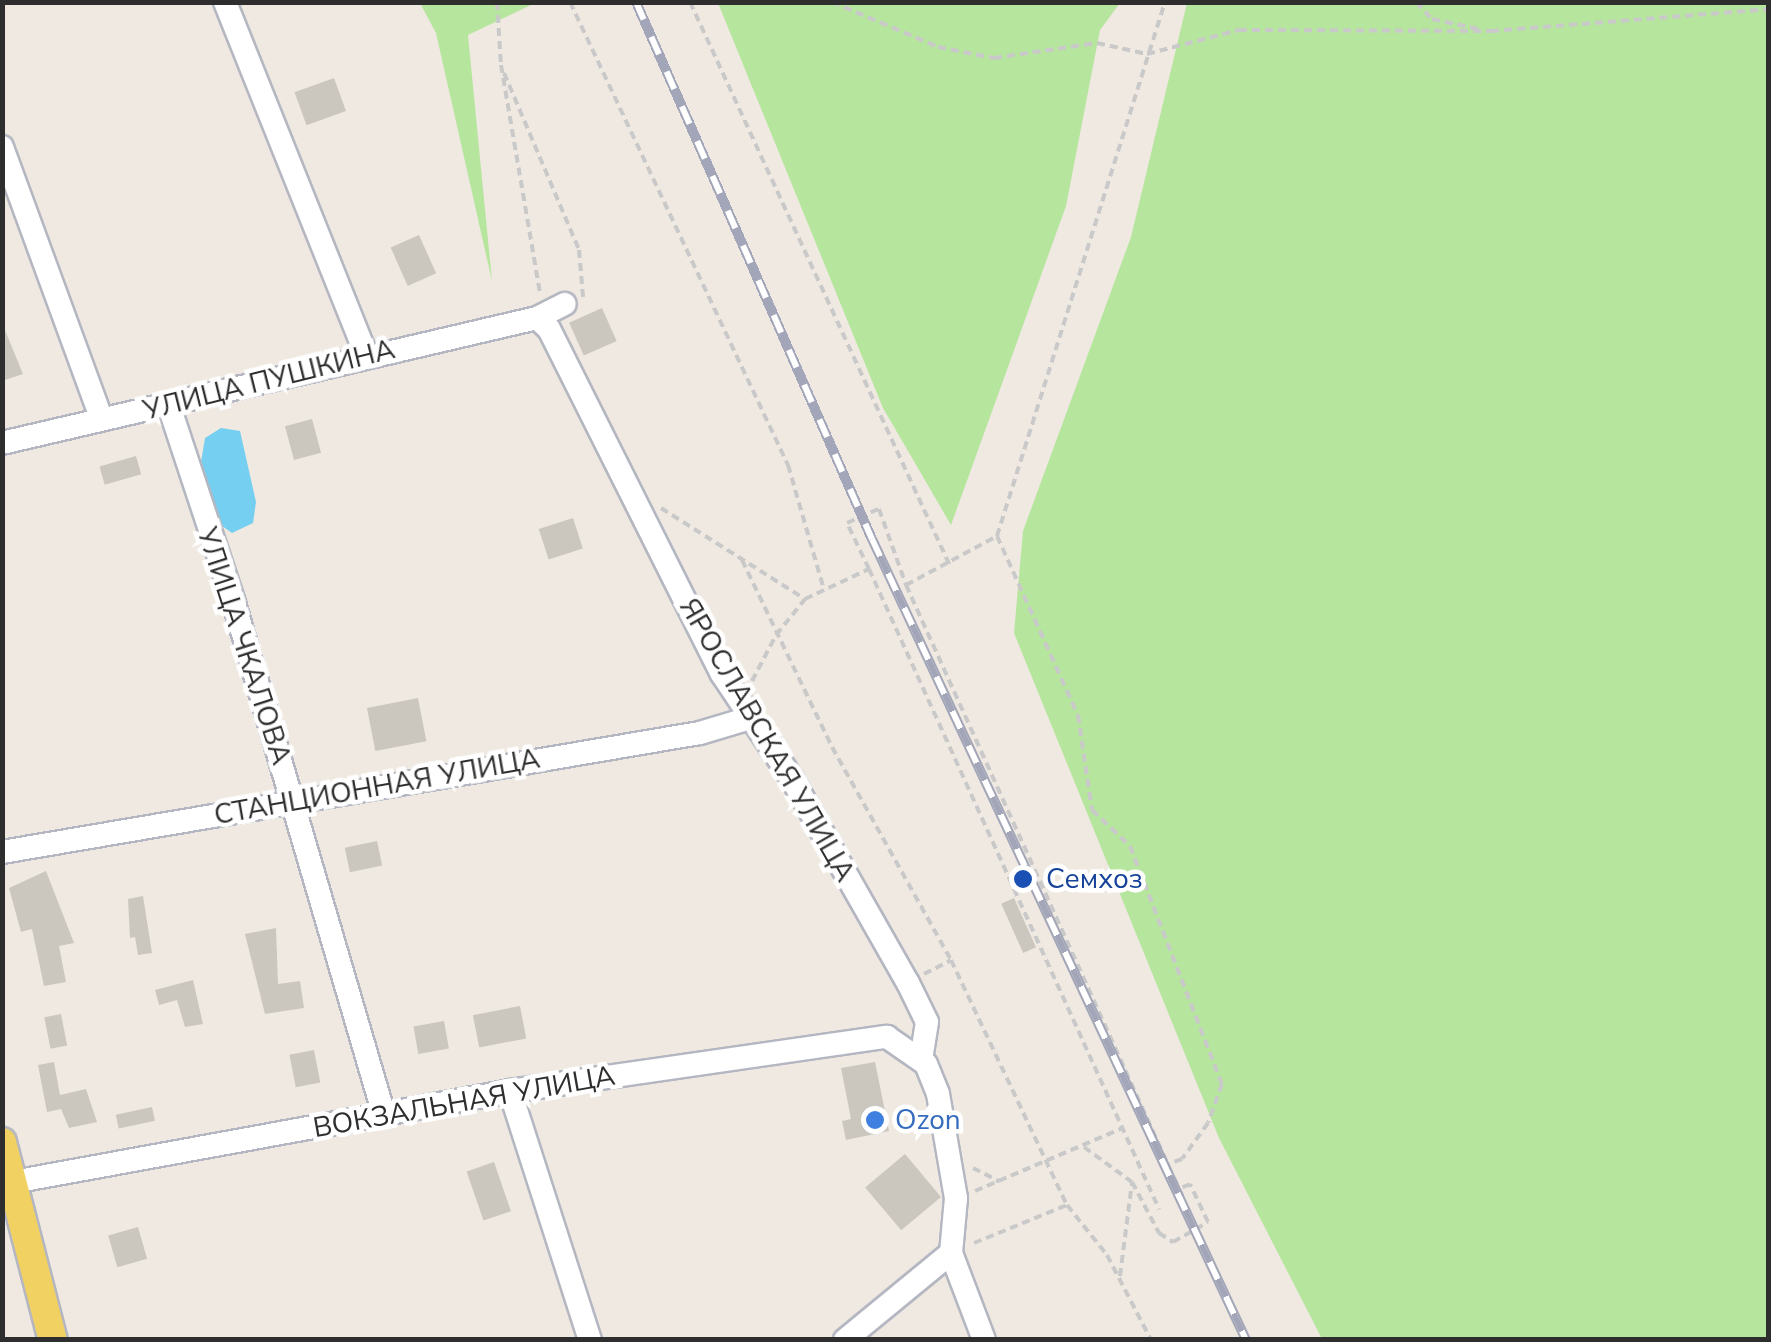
<!DOCTYPE html>
<meta charset="utf-8">
<style>
body{margin:0}
#map{position:relative;width:1771px;height:1342px;overflow:hidden;background:#efe9e1;font-family:"Nunito Sans",sans-serif}
div>[style]{position:absolute}
.green>*{inset:0;background:#b6e59e}
.water>*{inset:0;background:#75cff0}
.building>*{inset:0;background:#cbc7bf;transform-origin:0 0}
.path>*{height:4px;margin-top:-2px;transform-origin:0;background:repeating-linear-gradient(90deg,#c9c9c9 0 8px,transparent 0 13px)}
.roads{filter:drop-shadow(2px 0 #b4b7c1) drop-shadow(-2px 0 #b4b7c1) drop-shadow(0 2px #b4b7c1) drop-shadow(0 -2px #b4b7c1)}
.minor>*{height:22px;margin:-11px;padding:0 11px;transform-origin:11px;border-radius:11px;background:#fff}
.major>*{height:28px;margin:-14px;padding:0 14px;transform-origin:14px;border-radius:14px;background:#f2d163}
.rail>*{height:10px;margin-top:-5px;transform-origin:0;background:repeating-linear-gradient(90deg,#fff 0 19px,#a3a6b8 0 38px);box-sizing:border-box;border-block:2px solid #a3a6b8}
.dots>*{width:28px;height:28px;translate:-50% -50%;box-sizing:border-box;border:5px solid #fff;border-radius:50%}
span{translate:-50% -50%;white-space:nowrap;text-align:center;line-height:1.15;-webkit-text-stroke:9px #fff;paint-order:stroke}
.street-label{font-size:28px;color:#2e2e2e}
.transit-label{font-size:28px;color:#164399}
.left{translate:0 -50%;text-align:left}
.shop-label{font-size:28px;color:#366cbe}
.frame{position:absolute;inset:0;border:5px solid #2e2e2e;pointer-events:none}
</style>
<div id="map">
<div class="green">
<i style="clip-path:polygon(420px 3px,535px 3px,468px 35px,492px 281px,436px 33px)"></i>
<i style="clip-path:polygon(718px 3px,1120px 3px,1100px 30px,1066px 206px,951px 525px,883px 408px)"></i>
<i style="clip-path:polygon(1187px 3px,1768px 3px,1768px 1339px,1322px 1339px,1219px 1138px,1014px 633px,1023px 531px,1131px 237px)"></i>
</div>
<div class="water">
<i style="clip-path:polygon(221px 428px,240px 431px,256px 502px,253px 523px,232px 533px,218px 523px,201px 462px,205px 438px)"></i>
</div>
<div class="building">
<i style="left:334px;top:78px;width:35px;height:42px;rotate:70deg"></i>
<i style="left:419px;top:235px;width:42px;height:31px;rotate:66deg"></i>
<i style="left:602px;top:308px;width:36px;height:36px;rotate:66deg"></i>
<i style="clip-path:polygon(2px 323px,23px 374px,2px 381px)"></i>
<i style="left:312px;top:419px;width:35px;height:28px;rotate:75deg"></i>
<i style="left:136px;top:456px;width:19px;height:38px;rotate:74deg"></i>
<i style="left:573px;top:518px;width:32px;height:36px;rotate:72deg"></i>
<i style="left:418px;top:698px;width:44px;height:52px;rotate:79deg"></i>
<i style="left:377px;top:841px;width:25px;height:33px;rotate:78deg"></i>
<i style="clip-path:polygon(46px 871px,74px 943px,59px 946px,66px 982px,44px 986px,32px 929px,21px 932px,9px 888px)"></i>
<i style="clip-path:polygon(143px 896px,152px 953px,138px 955px,135px 937px,130px 938px,128px 899px)"></i>
<i style="left:1014px;top:898px;width:54px;height:14px;rotate:66deg"></i>
<i style="clip-path:polygon(276px 928px,278px 984px,300px 981px,304px 1008px,265px 1014px,245px 934px)"></i>
<i style="clip-path:polygon(193px 980px,203px 1024px,185px 1027px,177px 1000px,159px 1005px,155px 990px)"></i>
<i style="left:520px;top:1006px;width:33px;height:48px;rotate:79deg"></i>
<i style="left:61px;top:1014px;width:32px;height:17px;rotate:79deg"></i>
<i style="left:444px;top:1021px;width:28px;height:31px;rotate:80deg"></i>
<i style="left:314px;top:1050px;width:33px;height:25px;rotate:79deg"></i>
<i style="clip-path:polygon(54px 1062px,60px 1095px,86px 1089px,97px 1122px,69px 1128px,61px 1109px,47px 1112px,38px 1065px)"></i>
<i style="clip-path:polygon(875px 1062px,889px 1131px,846px 1140px,842px 1121px,851px 1119px,841px 1068px)"></i>
<i style="left:152px;top:1107px;width:14px;height:37px;rotate:78deg"></i>
<i style="left:905px;top:1154px;width:56px;height:52px;rotate:50deg"></i>
<i style="left:494px;top:1162px;width:52px;height:29px;rotate:71deg"></i>
<i style="left:138px;top:1227px;width:33px;height:31px;rotate:74deg"></i>
</div>
<div class="path">
<i style="left:497px;top:2px;width:63px;rotate:86.4deg"></i>
<i style="left:501px;top:65px;width:232px;rotate:80.3deg"></i>
<i style="left:570px;top:2px;width:512px;rotate:64.79deg"></i>
<i style="left:788px;top:465px;width:130px;rotate:73.9deg"></i>
<i style="left:690px;top:2px;width:621px;rotate:65.25deg"></i>
<i style="left:832px;top:2px;width:115px;rotate:23deg"></i>
<i style="left:938px;top:47px;width:57px;rotate:11.1deg"></i>
<i style="left:994px;top:58px;width:104px;rotate:-8.3deg"></i>
<i style="left:1097px;top:43px;width:51px;rotate:12.4deg"></i>
<i style="left:1147px;top:54px;width:95px;rotate:-14.6deg"></i>
<i style="left:1239px;top:30px;width:252px;rotate:0.2deg"></i>
<i style="left:1491px;top:31px;width:278px;rotate:-4.5deg"></i>
<i style="left:1416px;top:2px;width:23px;rotate:47deg"></i>
<i style="left:1432px;top:19px;width:48px;rotate:12deg"></i>
<i style="left:504px;top:73px;width:192px;rotate:67deg"></i>
<i style="left:579px;top:250px;width:47px;rotate:85.1deg"></i>
<i style="left:661px;top:508px;width:170px;rotate:32.3deg"></i>
<i style="left:997px;top:536px;width:196px;rotate:65.7deg"></i>
<i style="left:1078px;top:715px;width:96px;rotate:81.6deg"></i>
<i style="left:1092px;top:810px;width:52px;rotate:43.5deg"></i>
<i style="left:1130px;top:846px;width:255px;rotate:68.9deg"></i>
<i style="left:1222px;top:1084px;width:41px;rotate:109.7deg"></i>
<i style="left:1208px;top:1123px;width:44px;rotate:125.8deg"></i>
<i style="left:1182px;top:1159px;width:15px;rotate:160deg"></i>
<i style="left:742px;top:560px;width:208px;rotate:64.3deg"></i>
<i style="left:832px;top:747px;width:244px;rotate:60.8deg"></i>
<i style="left:951px;top:960px;width:271px;rotate:64.7deg"></i>
<i style="left:869px;top:569px;width:703px;rotate:65.62deg"></i>
<i style="left:906px;top:585px;width:675px;rotate:65.68deg"></i>
<i style="left:752px;top:681px;width:52px;rotate:-62.4deg"></i>
<i style="left:776px;top:635px;width:46px;rotate:-51.1deg"></i>
<i style="left:805px;top:599px;width:71px;rotate:-25.1deg"></i>
<i style="left:869px;top:569px;width:51px;rotate:-115.6deg"></i>
<i style="left:847px;top:523px;width:35px;rotate:-24deg"></i>
<i style="left:879px;top:509px;width:81px;rotate:70.4deg"></i>
<i style="left:906px;top:585px;width:103px;rotate:-28.3deg"></i>
<i style="left:997px;top:536px;width:560px;rotate:-72.54deg"></i>
<i style="left:924px;top:974px;width:30px;rotate:-27deg"></i>
<i style="left:1084px;top:1147px;width:59px;rotate:36.1deg"></i>
<i style="left:1132px;top:1182px;width:58px;rotate:62.1deg"></i>
<i style="left:1159px;top:1233px;width:17px;rotate:33deg"></i>
<i style="left:1173px;top:1242px;width:40px;rotate:-29.7deg"></i>
<i style="left:1208px;top:1222px;width:42px;rotate:-115.3deg"></i>
<i style="left:1190px;top:1184px;width:12px;rotate:156deg"></i>
<i style="left:973px;top:1168px;width:30px;rotate:27deg"></i>
<i style="left:975px;top:1191px;width:161px;rotate:-23.1deg"></i>
<i style="left:974px;top:1243px;width:100px;rotate:-22.2deg"></i>
<i style="left:1067px;top:1205px;width:64px;rotate:51.3deg"></i>
<i style="left:1107px;top:1255px;width:96px;rotate:62.6deg"></i>
<i style="left:1120px;top:1276px;width:95px;rotate:-82.7deg"></i>
</div>
<div class="roads">
<div class="minor">
<i style="left:225px;top:2px;width:380px;rotate:68.2deg"></i>
<i style="left:2px;top:147px;width:288px;rotate:69.9deg"></i>
<i style="left:537px;top:318px;width:16px;rotate:43deg"></i>
<i style="left:549px;top:329px;width:386px;rotate:63.4deg"></i>
<i style="left:722px;top:674px;width:126px;rotate:56.3deg"></i>
<i style="left:792px;top:779px;width:235px;rotate:60.4deg"></i>
<i style="left:908px;top:983px;width:43px;rotate:64deg"></i>
<i style="left:927px;top:1022px;width:38px;rotate:99deg"></i>
<i style="left:170px;top:409px;width:204px;rotate:71.7deg"></i>
<i style="left:234px;top:603px;width:534px;rotate:73.67deg"></i>
<i style="left:2px;top:443px;width:549px;rotate:-13.15deg"></i>
<i style="left:537px;top:318px;width:31px;rotate:-27deg"></i>
<i style="left:2px;top:852px;width:708px;rotate:-9.68deg"></i>
<i style="left:700px;top:733px;width:52px;rotate:-16.7deg"></i>
<i style="left:510px;top:1091px;width:262px;rotate:72.2deg"></i>
<i style="left:2px;top:1184px;width:516px;rotate:-10.37deg"></i>
<i style="left:510px;top:1091px;width:381px;rotate:-8.2deg"></i>
<i style="left:887px;top:1037px;width:47px;rotate:34.7deg"></i>
<i style="left:926px;top:1064px;width:32px;rotate:68deg"></i>
<i style="left:938px;top:1094px;width:106px;rotate:80.2deg"></i>
<i style="left:956px;top:1198px;width:55px;rotate:95.2deg"></i>
<i style="left:951px;top:1253px;width:93px;rotate:69.2deg"></i>
<i style="left:845px;top:1340px;width:137px;rotate:-39.4deg"></i>
</div>
<div class="major">
<i style="left:2px;top:1142px;width:204px;rotate:75.6deg"></i>
</div>
</div>
<div class="rail">
<i style="left:636px;top:2px;width:587px;rotate:66.28deg"></i>
<i style="left:872px;top:539px;width:884px;rotate:64.97deg"></i>
</div>
<div class="dots">
<i style="left:1023px;top:879px;background:#1a4fb4"></i>
<i style="left:875px;top:1120px;background:#3f7fe0"></i>
</div>
<div class="street-label">
<span style="left:269px;top:380px;rotate:-14deg">УЛИЦА ПУШКИНА</span>
<span style="left:244px;top:646px;rotate:72deg">УЛИЦА ЧКАЛОВА</span>
<span style="left:767px;top:740px;rotate:60deg">ЯРОСЛАВСКАЯ УЛИЦА</span>
<span style="left:377px;top:787px;rotate:-10deg">СТАНЦИОННАЯ УЛИЦА</span>
<span style="left:464px;top:1102px;rotate:-10deg">ВОКЗАЛЬНАЯ УЛИЦА</span>
</div>
<div class="transit-label">
<span class="left" style="left:1046px;top:879px">Семхоз</span>
</div>
<div class="shop-label">
<span class="left" style="left:895px;top:1120px">Ozon</span>
</div>
<div class="frame"></div>
</div>
